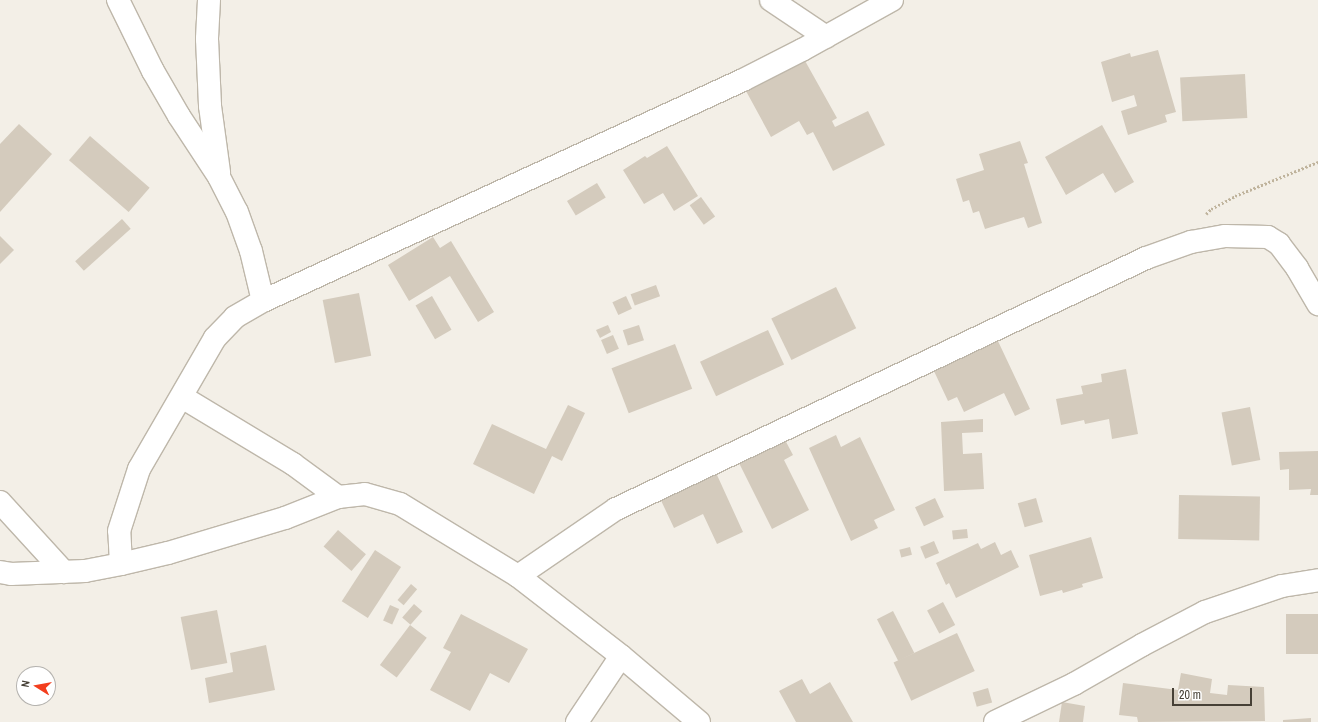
<!DOCTYPE html>
<style>
body{margin:0}
#map{position:relative;width:1318px;height:722px;overflow:hidden;background:#f3efe7;font-family:"Archivo Narrow",sans-serif}
div>[style]{position:absolute}
.building>*{inset:0;background:#d4cbbd;transform-origin:0 0}
.path>*{height:2.5px;margin-top:-1.25px;transform-origin:0;background:repeating-linear-gradient(90deg,#bfb39c 0 2px,transparent 0 4px)}
.roads{filter:drop-shadow(1px 0 #beb7aa) drop-shadow(-1px 0 #beb7aa) drop-shadow(0 1px #beb7aa) drop-shadow(0 -1px #beb7aa)}
.minor>*{height:22px;margin:-11px;padding:0 11px;transform-origin:11px;border-radius:11px;background:#fff}
span{translate:-50% -50%;white-space:nowrap;text-align:center;line-height:1.15;-webkit-text-stroke:3px #fff;paint-order:stroke}
.north{position:absolute;left:16px;top:666px;width:40px;height:40px;box-sizing:border-box;background:#fff;border:1px solid #b5b3af;border-radius:50%;rotate:281deg;font-size:11px;font-weight:700;line-height:16px;text-align:center;color:#464036}
.north::after{content:'';display:block;margin:auto;width:14px;height:18px;background:#f33e1e;clip-path:polygon(50% 0,100% 100%,50% 72%,0 100%)}
.scale{position:absolute;left:1172px;top:688px;width:80px;height:18px;box-sizing:border-box;border:2px solid #464036;border-top:0;padding-left:5px;font-size:12px;line-height:14px;white-space:nowrap;color:#464036;-webkit-text-stroke:3px #fff;paint-order:stroke}
</style>
<div id="map">
<div class="building">
<i style="clip-path:polygon(1158px 50px,1176px 112px,1165px 115px,1167px 122px,1128px 135px,1121px 111px,1137px 106px,1134px 95px,1112px 102px,1101px 62px,1130px 53px,1131px 57px)"></i>
<i style="clip-path:polygon(804px 59px,837px 118px,832px 121px,835px 127px,868px 111px,885px 145px,833px 171px,813px 132px,807px 135px,799px 121px,771px 137px,746px 91px)"></i>
<i style="left:1245px;top:74px;width:44px;height:65px;rotate:87deg"></i>
<i style="clip-path:polygon(19px 124px,52px 154px,0 212px,0 144px)"></i>
<i style="clip-path:polygon(1102px 125px,1134px 182px,1115px 193px,1103px 173px,1066px 195px,1045px 157px)"></i>
<i style="left:90px;top:136px;width:79px;height:32px;rotate:41deg"></i>
<i style="clip-path:polygon(1020px 141px,1028px 163px,1024px 164px,1042px 223px,1028px 228px,1024px 217px,985px 229px,979px 211px,973px 213px,969px 200px,963px 202px,956px 179px,984px 170px,979px 154px)"></i>
<i style="clip-path:polygon(667px 146px,698px 196px,674px 211px,663px 193px,644px 204px,623px 170px,645px 156px,647px 158px)"></i>
<i style="left:597px;top:183px;width:17px;height:35px;rotate:59deg"></i>
<i style="left:701px;top:197px;width:24px;height:14px;rotate:54deg"></i>
<i style="left:122px;top:219px;width:13px;height:63px;rotate:48deg"></i>
<i style="clip-path:polygon(0 236px,14px 250px,0 264px)"></i>
<i style="clip-path:polygon(433px 237px,440px 248px,451px 241px,494px 312px,478px 322px,450px 276px,409px 301px,388px 265px)"></i>
<i style="left:656px;top:285px;width:12px;height:27px;rotate:70deg"></i>
<i style="left:836px;top:287px;width:46px;height:72px;rotate:64deg"></i>
<i style="left:359px;top:293px;width:64px;height:37px;rotate:79deg"></i>
<i style="left:432px;top:296px;width:39px;height:19px;rotate:60deg"></i>
<i style="left:626px;top:296px;width:14px;height:15px;rotate:65deg"></i>
<i style="clip-path:polygon(608px 325px,611px 332px,600px 338px,596px 330px)"></i>
<i style="left:639px;top:325px;width:16px;height:17px;rotate:72deg"></i>
<i style="left:768px;top:330px;width:38px;height:75px;rotate:65deg"></i>
<i style="left:613px;top:335px;width:15px;height:13px;rotate:67deg"></i>
<i style="clip-path:polygon(997px 339px,1030px 409px,1015px 416px,1004px 393px,964px 412px,957px 397px,948px 401px,933px 369px)"></i>
<i style="left:675px;top:344px;width:48px;height:68px;rotate:69deg"></i>
<i style="clip-path:polygon(1126px 369px,1138px 434px,1112px 439px,1109px 419px,1085px 424px,1084px 420px,1061px 425px,1056px 399px,1083px 394px,1081px 386px,1102px 382px,1101px 374px)"></i>
<i style="clip-path:polygon(568px 405px,585px 413px,562px 461px,552px 456px,534px 494px,473px 464px,492px 424px,546px 449px)"></i>
<i style="left:1250px;top:407px;width:54px;height:29px;rotate:79deg"></i>
<i style="clip-path:polygon(983px 419px,983px 432px,962px 433px,963px 454px,982px 453px,984px 489px,944px 491px,941px 422px)"></i>
<i style="clip-path:polygon(836px 435px,841px 447px,860px 437px,895px 510px,874px 520px,878px 528px,851px 541px,809px 448px)"></i>
<i style="clip-path:polygon(784px 438px,793px 455px,784px 460px,809px 510px,772px 529px,735px 455px)"></i>
<i style="clip-path:polygon(1318px 451px,1318px 495px,1310px 495px,1311px 489px,1289px 490px,1289px 469px,1280px 470px,1279px 452px)"></i>
<i style="clip-path:polygon(712px 464px,743px 532px,717px 544px,703px 514px,674px 528px,657px 492px)"></i>
<i style="left:1179px;top:495px;width:81px;height:44px;rotate:1deg"></i>
<i style="left:935px;top:498px;width:21px;height:22px;rotate:65deg"></i>
<i style="left:1036px;top:498px;width:25px;height:19px;rotate:74deg"></i>
<i style="left:967px;top:529px;width:9px;height:15px;rotate:84deg"></i>
<i style="left:338px;top:530px;width:37px;height:22px;rotate:41deg"></i>
<i style="clip-path:polygon(1091px 537px,1103px 578px,1082px 584px,1083px 587px,1063px 593px,1062px 590px,1040px 596px,1029px 555px)"></i>
<i style="left:934px;top:541px;width:13px;height:15px;rotate:67deg"></i>
<i style="clip-path:polygon(995px 542px,1001px 555px,1011px 550px,1019px 567px,956px 598px,949px 583px,946px 585px,936px 563px,978px 543px,981px 549px)"></i>
<i style="left:910px;top:547px;width:8px;height:11px;rotate:76deg"></i>
<i style="left:375px;top:550px;width:31px;height:61px;rotate:33deg"></i>
<i style="left:411px;top:584px;width:8px;height:21px;rotate:40deg"></i>
<i style="left:943px;top:602px;width:26px;height:18px;rotate:62deg"></i>
<i style="left:414px;top:604px;width:11px;height:18px;rotate:41deg"></i>
<i style="left:390px;top:605px;width:10px;height:17px;rotate:24deg"></i>
<i style="left:217px;top:610px;width:54px;height:37px;rotate:79deg"></i>
<i style="left:893px;top:611px;width:47px;height:18px;rotate:63deg"></i>
<i style="clip-path:polygon(461px 614px,528px 649px,509px 683px,490px 673px,470px 711px,430px 690px,451px 652px,443px 648px)"></i>
<i style="left:1318px;top:614px;width:40px;height:32px;rotate:90deg"></i>
<i style="left:410px;top:625px;width:21px;height:50px;rotate:37deg"></i>
<i style="left:957px;top:633px;width:42px;height:70px;rotate:65deg"></i>
<i style="clip-path:polygon(266px 645px,275px 690px,209px 703px,205px 678px,233px 672px,230px 653px)"></i>
<i style="clip-path:polygon(1181px 673px,1212px 679px,1210px 693px,1227px 695px,1228px 685px,1264px 687px,1265px 721px,1138px 722px,1137px 717px,1119px 715px,1123px 683px,1178px 690px)"></i>
<i style="clip-path:polygon(802px 679px,810px 694px,830px 682px,853px 722px,796px 722px,779px 691px)"></i>
<i style="left:988px;top:688px;width:15px;height:16px;rotate:74deg"></i>
<i style="clip-path:polygon(1062px 702px,1085px 706px,1083px 722px,1059px 722px)"></i>
<i style="clip-path:polygon(1311px 718px,1311px 722px,1283px 722px,1283px 720px)"></i>
</div>
<div class="path">
<i style="left:1206px;top:214px;width:7px;rotate:-45deg"></i>
<i style="left:1211px;top:209px;width:27px;rotate:-28deg"></i>
<i style="left:1235px;top:196px;width:90px;rotate:-22.3deg"></i>
</div>
<div class="roads">
<div class="minor">
<i style="left:118px;top:0;width:79px;rotate:63.8deg"></i>
<i style="left:153px;top:71px;width:52px;rotate:60deg"></i>
<i style="left:179px;top:116px;width:73px;rotate:56.7deg"></i>
<i style="left:219px;top:177px;width:39px;rotate:63deg"></i>
<i style="left:237px;top:212px;width:41px;rotate:70.3deg"></i>
<i style="left:251px;top:251px;width:51px;rotate:76.5deg"></i>
<i style="left:209px;top:0;width:39px;rotate:93deg"></i>
<i style="left:207px;top:39px;width:67px;rotate:87.4deg"></i>
<i style="left:210px;top:106px;width:67px;rotate:82.2deg"></i>
<i style="left:771px;top:0;width:66px;rotate:33.9deg"></i>
<i style="left:182px;top:397px;width:130px;rotate:31.1deg"></i>
<i style="left:293px;top:464px;width:56px;rotate:36.3deg"></i>
<i style="left:0;top:502px;width:95px;rotate:47.6deg"></i>
<i style="left:121px;top:564px;width:33px;rotate:-93deg"></i>
<i style="left:119px;top:531px;width:65px;rotate:-72.1deg"></i>
<i style="left:139px;top:469px;width:151px;rotate:-59.9deg"></i>
<i style="left:215px;top:338px;width:29px;rotate:-46deg"></i>
<i style="left:235px;top:317px;width:32px;rotate:-30deg"></i>
<i style="left:263px;top:301px;width:528px;rotate:-24.72deg"></i>
<i style="left:743px;top:80px;width:66px;rotate:-27deg"></i>
<i style="left:802px;top:50px;width:103px;rotate:-29.1deg"></i>
<i style="left:0;top:572px;width:11px;rotate:10deg"></i>
<i style="left:11px;top:574px;width:74px;rotate:-2.3deg"></i>
<i style="left:85px;top:571px;width:37px;rotate:-11deg"></i>
<i style="left:121px;top:564px;width:48px;rotate:-13.2deg"></i>
<i style="left:168px;top:553px;width:122px;rotate:-16.7deg"></i>
<i style="left:285px;top:518px;width:57px;rotate:-21.6deg"></i>
<i style="left:338px;top:497px;width:27px;rotate:-6deg"></i>
<i style="left:365px;top:494px;width:36px;rotate:16deg"></i>
<i style="left:400px;top:504px;width:138px;rotate:31.4deg"></i>
<i style="left:518px;top:576px;width:130px;rotate:37.8deg"></i>
<i style="left:621px;top:656px;width:102px;rotate:40.2deg"></i>
<i style="left:518px;top:576px;width:119px;rotate:-34.4deg"></i>
<i style="left:616px;top:509px;width:586px;rotate:-25.34deg"></i>
<i style="left:1146px;top:258px;width:48px;rotate:-19.6deg"></i>
<i style="left:1191px;top:242px;width:35px;rotate:-10deg"></i>
<i style="left:1225px;top:236px;width:43px;rotate:1.3deg"></i>
<i style="left:1268px;top:237px;width:13px;rotate:32deg"></i>
<i style="left:1279px;top:244px;width:30px;rotate:53deg"></i>
<i style="left:1297px;top:268px;width:42px;rotate:59.7deg"></i>
<i style="left:577px;top:722px;width:79px;rotate:-56.3deg"></i>
<i style="left:995px;top:722px;width:88px;rotate:-25.7deg"></i>
<i style="left:1074px;top:684px;width:78px;rotate:-29.8deg"></i>
<i style="left:1142px;top:645px;width:71px;rotate:-27.6deg"></i>
<i style="left:1205px;top:612px;width:81px;rotate:-18.7deg"></i>
<i style="left:1282px;top:586px;width:36px;rotate:-9deg"></i>
</div>
</div>
<div class="north">N</div>
<div class="scale">20 m</div>
</div>
